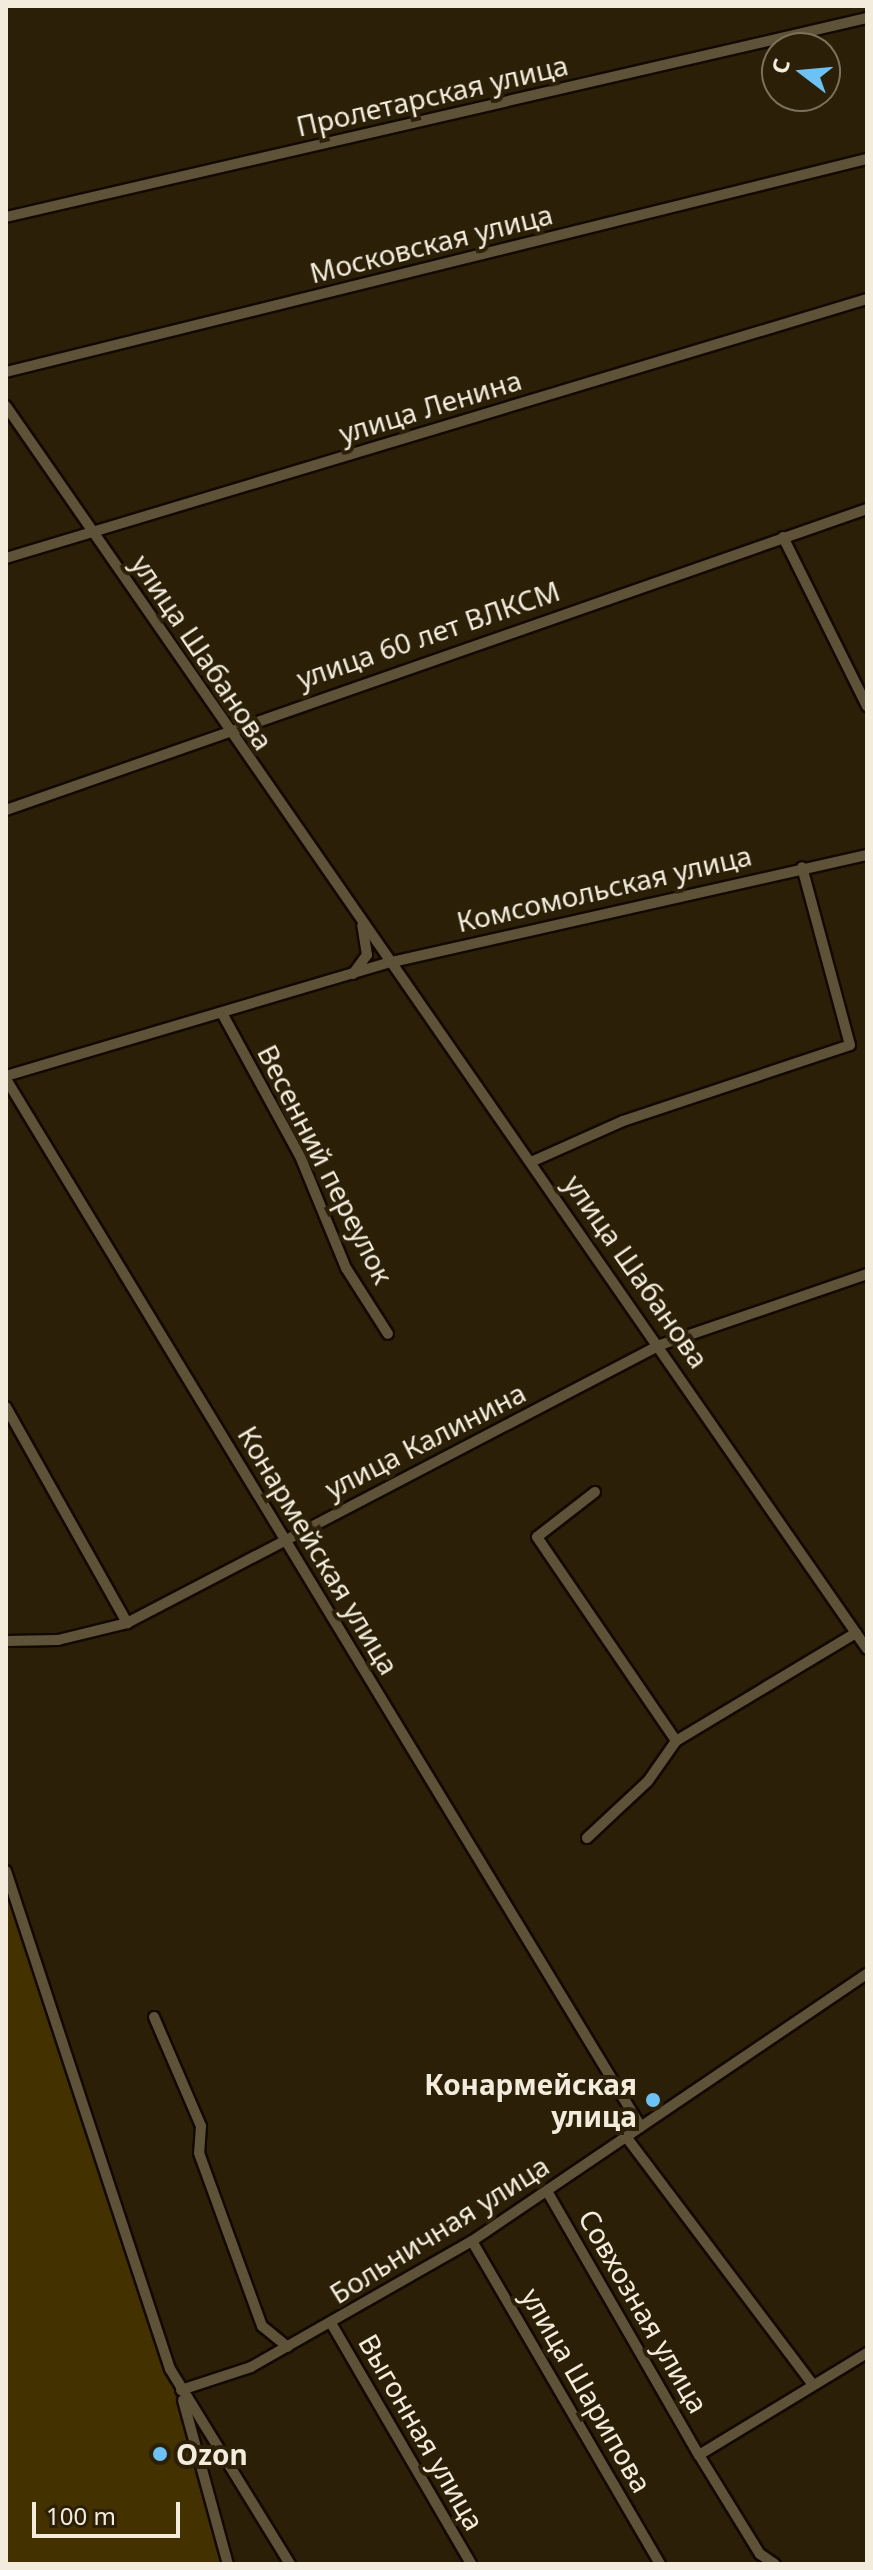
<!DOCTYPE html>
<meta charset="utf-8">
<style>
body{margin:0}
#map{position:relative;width:873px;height:2570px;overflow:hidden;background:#2b2007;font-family:"Noto Sans",sans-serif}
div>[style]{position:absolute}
.green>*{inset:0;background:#443100}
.roads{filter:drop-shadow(2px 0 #130900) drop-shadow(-2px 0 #130900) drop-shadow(0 2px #130900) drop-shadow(0 -2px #130900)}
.minor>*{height:10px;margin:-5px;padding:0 5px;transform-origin:5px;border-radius:5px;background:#5e5238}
.dots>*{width:22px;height:22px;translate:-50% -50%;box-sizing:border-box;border:4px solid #2b2007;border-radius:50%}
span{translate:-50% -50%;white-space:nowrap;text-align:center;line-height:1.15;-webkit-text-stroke:8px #2b2007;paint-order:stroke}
.street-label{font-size:28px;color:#f3ecdd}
.poi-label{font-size:28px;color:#f3ecdd;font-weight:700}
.right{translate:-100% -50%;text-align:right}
.left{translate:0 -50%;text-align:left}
.frame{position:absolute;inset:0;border:8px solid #f3ecdd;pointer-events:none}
.north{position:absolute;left:761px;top:32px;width:80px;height:80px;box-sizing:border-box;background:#2b2007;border:2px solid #7b725d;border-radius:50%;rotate:286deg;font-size:22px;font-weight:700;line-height:32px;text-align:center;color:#f3ecdd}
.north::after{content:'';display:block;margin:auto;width:28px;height:36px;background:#6ec2f3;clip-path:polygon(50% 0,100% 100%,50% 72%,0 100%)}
.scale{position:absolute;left:32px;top:2502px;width:148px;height:36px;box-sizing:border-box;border:4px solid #f3ecdd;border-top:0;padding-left:10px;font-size:24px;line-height:28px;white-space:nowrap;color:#f3ecdd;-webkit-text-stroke:6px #2b2007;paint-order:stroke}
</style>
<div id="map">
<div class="green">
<i style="clip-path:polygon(6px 1876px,186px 2411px,231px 2564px,6px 2564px)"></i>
</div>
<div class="roads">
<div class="minor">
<i style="left:6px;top:217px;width:884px;rotate:-13.01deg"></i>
<i style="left:6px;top:372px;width:887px;rotate:-13.9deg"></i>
<i style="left:6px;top:406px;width:1512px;rotate:55.29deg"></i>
<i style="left:783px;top:537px;width:189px;rotate:63.6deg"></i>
<i style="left:6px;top:558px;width:899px;rotate:-16.74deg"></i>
<i style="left:6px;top:810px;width:912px;rotate:-19.27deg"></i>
<i style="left:353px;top:974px;width:24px;rotate:-54deg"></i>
<i style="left:367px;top:955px;width:30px;rotate:-99deg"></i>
<i style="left:223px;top:1015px;width:161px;rotate:61.4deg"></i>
<i style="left:300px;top:1156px;width:121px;rotate:67.7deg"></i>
<i style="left:346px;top:1268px;width:78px;rotate:57.5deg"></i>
<i style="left:6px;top:1076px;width:402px;rotate:-16.5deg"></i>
<i style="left:392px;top:962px;width:487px;rotate:-12.7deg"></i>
<i style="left:6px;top:1079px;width:1225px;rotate:58.79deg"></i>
<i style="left:531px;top:1162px;width:101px;rotate:-24deg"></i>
<i style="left:623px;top:1121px;width:239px;rotate:-18.5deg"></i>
<i style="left:850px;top:1045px;width:184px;rotate:-105.1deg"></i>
<i style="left:6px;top:1407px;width:248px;rotate:60.7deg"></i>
<i style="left:595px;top:1492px;width:73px;rotate:142.2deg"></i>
<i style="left:537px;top:1537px;width:247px;rotate:55.7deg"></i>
<i style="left:6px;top:1641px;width:52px;rotate:-1.1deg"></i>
<i style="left:58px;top:1640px;width:71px;rotate:-13.8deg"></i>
<i style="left:127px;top:1623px;width:601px;rotate:-27.55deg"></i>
<i style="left:660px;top:1345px;width:219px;rotate:-18.9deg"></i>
<i style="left:587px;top:1838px;width:83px;rotate:-43.1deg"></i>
<i style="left:648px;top:1781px;width:49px;rotate:-55deg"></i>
<i style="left:676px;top:1741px;width:210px;rotate:-31deg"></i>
<i style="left:6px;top:1871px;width:524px;rotate:71.77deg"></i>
<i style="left:170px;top:2369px;width:229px;rotate:58.4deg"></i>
<i style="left:154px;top:2017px;width:119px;rotate:66.7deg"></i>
<i style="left:201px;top:2126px;width:27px;rotate:94deg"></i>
<i style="left:199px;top:2153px;width:184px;rotate:70deg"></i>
<i style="left:262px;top:2326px;width:33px;rotate:39deg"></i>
<i style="left:627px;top:2138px;width:309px;rotate:53deg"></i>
<i style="left:547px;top:2191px;width:305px;rotate:60.1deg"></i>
<i style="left:699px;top:2455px;width:116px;rotate:58.4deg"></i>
<i style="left:760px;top:2554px;width:18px;rotate:34deg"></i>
<i style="left:472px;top:2241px;width:374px;rotate:59.8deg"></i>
<i style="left:331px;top:2323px;width:279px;rotate:59.8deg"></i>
<i style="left:181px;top:2390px;width:74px;rotate:-18.2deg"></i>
<i style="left:251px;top:2367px;width:254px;rotate:-29.7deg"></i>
<i style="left:472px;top:2241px;width:477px;rotate:-34.1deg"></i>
<i style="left:183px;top:2400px;width:170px;rotate:74.7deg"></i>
<i style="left:699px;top:2455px;width:197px;rotate:-31.3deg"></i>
</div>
</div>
<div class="dots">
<i style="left:653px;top:2100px;background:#6ec2f3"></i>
<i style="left:160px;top:2454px;background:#6ec2f3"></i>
</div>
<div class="street-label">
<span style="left:432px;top:95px;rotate:-13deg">Пролетарская улица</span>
<span style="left:431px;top:243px;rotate:-14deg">Московская улица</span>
<span style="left:430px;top:406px;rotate:-17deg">улица Ленина</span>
<span style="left:428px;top:634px;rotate:-19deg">улица 60 лет ВЛКСМ</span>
<span style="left:203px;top:652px;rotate:56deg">улица Шабанова</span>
<span style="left:604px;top:888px;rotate:-13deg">Комсомольская улица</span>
<span style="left:326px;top:1164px;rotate:63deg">Весенний переулок</span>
<span style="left:637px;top:1271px;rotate:55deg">улица Шабанова</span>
<span style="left:425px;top:1440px;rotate:-27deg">улица Калинина</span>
<span style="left:319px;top:1550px;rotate:59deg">Конармейская улица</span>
<span style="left:439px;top:2229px;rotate:-32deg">Больничная улица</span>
<span style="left:644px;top:2311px;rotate:60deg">Совхозная улица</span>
<span style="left:587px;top:2390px;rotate:60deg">улица Шарипова</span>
<span style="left:422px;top:2432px;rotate:60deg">Выгонная улица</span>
</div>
<div class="poi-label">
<span class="right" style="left:637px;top:2100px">Конармейская<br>улица</span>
<span class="left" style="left:176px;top:2454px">Ozon</span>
</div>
<div class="frame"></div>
<div class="north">С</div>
<div class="scale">100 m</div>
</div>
